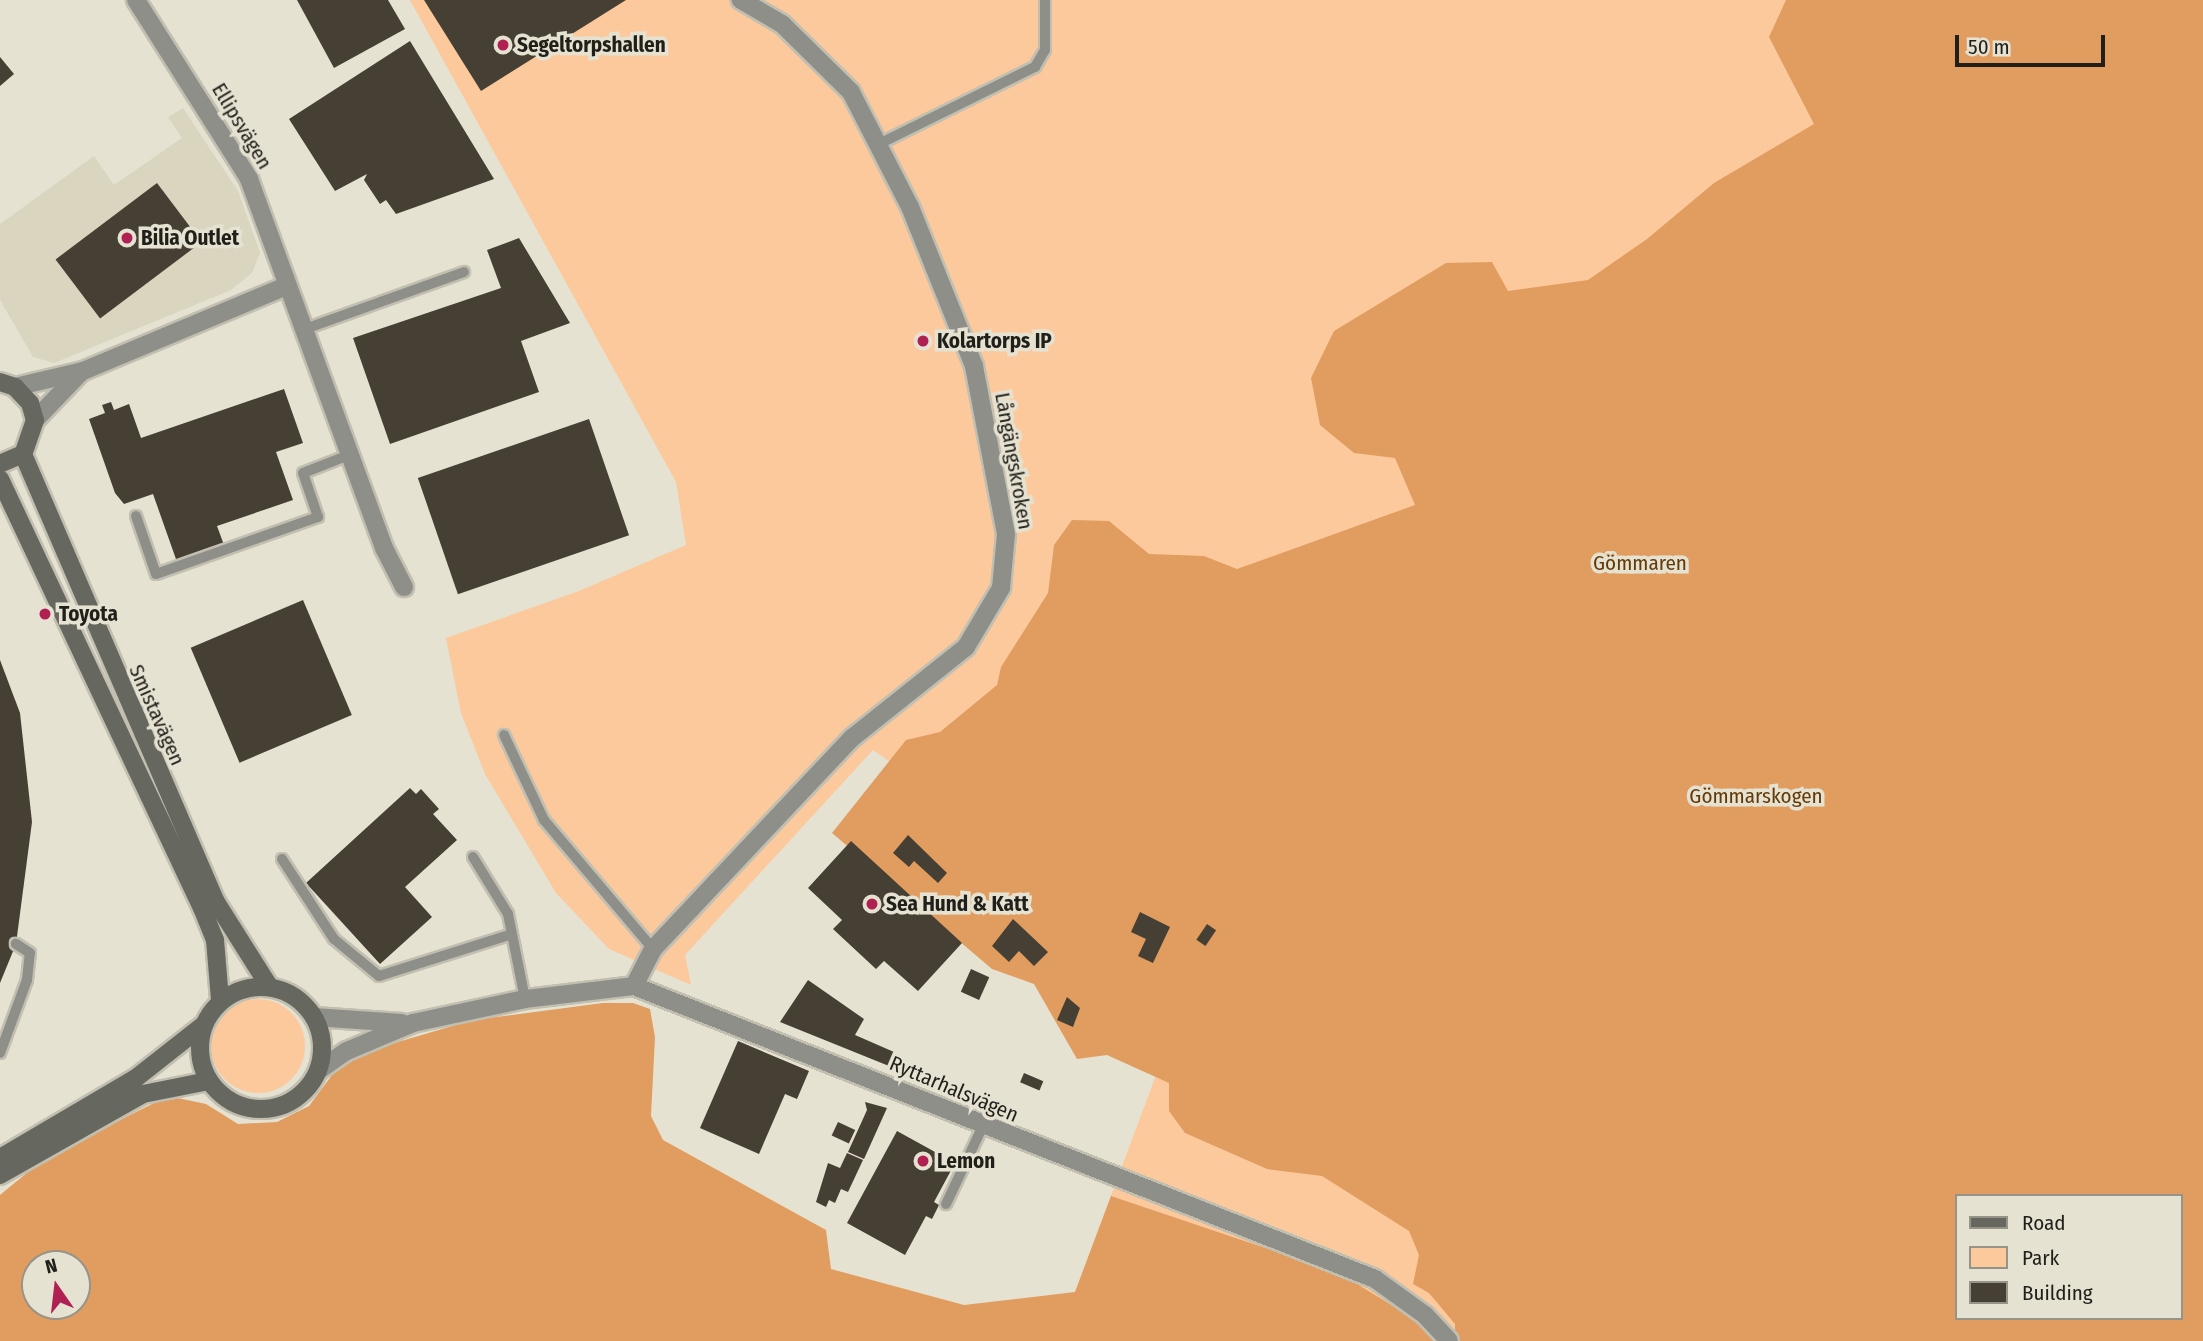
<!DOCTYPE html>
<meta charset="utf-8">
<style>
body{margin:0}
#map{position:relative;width:2203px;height:1341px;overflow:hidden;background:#e5e2d2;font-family:"Fira Sans Condensed",sans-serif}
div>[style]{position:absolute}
.built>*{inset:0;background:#d9d5bf}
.green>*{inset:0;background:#fcc99d}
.round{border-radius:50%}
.forest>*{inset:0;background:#e19d5f}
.building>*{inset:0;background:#463f33;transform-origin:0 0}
.roads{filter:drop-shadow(2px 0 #c2bfb1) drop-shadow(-2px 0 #c2bfb1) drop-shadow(0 2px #c2bfb1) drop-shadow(0 -2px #c2bfb1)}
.lane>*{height:10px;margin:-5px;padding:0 5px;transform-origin:5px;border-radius:5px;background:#8e8f89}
.street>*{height:18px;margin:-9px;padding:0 9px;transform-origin:9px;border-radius:9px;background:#8e8f89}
.secondary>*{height:18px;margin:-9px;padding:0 9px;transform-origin:9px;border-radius:9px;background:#66685f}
.secondary>.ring{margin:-9px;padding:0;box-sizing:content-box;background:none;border:18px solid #66685f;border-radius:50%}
.dots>*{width:19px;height:19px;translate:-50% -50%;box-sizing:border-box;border:4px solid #e5e2d2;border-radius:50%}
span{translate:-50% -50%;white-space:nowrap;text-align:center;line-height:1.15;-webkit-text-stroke:7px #e5e2d2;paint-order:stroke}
.poi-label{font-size:21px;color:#201f19;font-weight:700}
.left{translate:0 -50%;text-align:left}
.street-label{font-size:21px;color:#201f19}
.park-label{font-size:21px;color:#653907}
.legend{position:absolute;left:1955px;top:1194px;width:228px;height:126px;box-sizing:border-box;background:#e5e2d2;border:2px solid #969488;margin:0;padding:9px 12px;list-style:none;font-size:21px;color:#201f19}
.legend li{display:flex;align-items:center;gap:14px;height:35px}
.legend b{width:35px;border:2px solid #969488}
.north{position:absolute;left:21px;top:1250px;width:70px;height:70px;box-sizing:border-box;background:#e5e2d2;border:2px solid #969488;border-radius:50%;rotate:346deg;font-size:19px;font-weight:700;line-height:28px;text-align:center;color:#201f19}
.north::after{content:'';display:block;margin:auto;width:24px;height:32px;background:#b02053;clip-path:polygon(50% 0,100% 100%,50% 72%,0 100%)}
.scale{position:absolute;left:1955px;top:35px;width:150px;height:32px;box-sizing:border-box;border:4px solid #201f19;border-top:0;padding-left:9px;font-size:21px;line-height:24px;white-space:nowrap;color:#201f19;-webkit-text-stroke:5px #e5e2d2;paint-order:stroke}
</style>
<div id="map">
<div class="built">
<i style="clip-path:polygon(183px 108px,238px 191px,260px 253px,252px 273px,231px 290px,54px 363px,33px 357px,0 300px,0 224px,94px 156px,114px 185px,182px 138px,168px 117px)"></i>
</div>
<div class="green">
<i style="clip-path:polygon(evenodd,410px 0,2203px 0,2203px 1341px,981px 1341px,1075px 1292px,1211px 928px,980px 825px,873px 750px,685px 955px,691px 985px,609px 949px,556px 893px,485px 774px,461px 713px,446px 638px,579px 591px,686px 545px,676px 482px,410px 0,1956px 1196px,2180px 1196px,2180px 1318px,1956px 1318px,1956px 1196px)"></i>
<i class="round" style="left:211px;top:999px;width:94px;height:94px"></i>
</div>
<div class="forest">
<i style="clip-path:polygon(evenodd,1786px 0,2203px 0,2203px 1341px,1455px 1341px,1455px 1324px,1429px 1293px,1413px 1284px,1419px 1255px,1409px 1231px,1322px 1176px,1267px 1169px,1185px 1133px,1169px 1111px,1169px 1083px,1107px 1055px,1077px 1059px,1034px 984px,992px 969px,832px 833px,906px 740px,940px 732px,997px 685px,1001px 667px,1048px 593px,1054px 545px,1072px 520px,1109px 521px,1149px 554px,1204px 556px,1237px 569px,1415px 505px,1395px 458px,1354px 453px,1320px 425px,1311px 378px,1334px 331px,1446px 263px,1492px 262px,1508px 291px,1588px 280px,1647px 239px,1714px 183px,1814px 124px,1769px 37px,1786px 0,1956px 1196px,2180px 1196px,2180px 1318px,1956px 1318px,1956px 1196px)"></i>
<i style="clip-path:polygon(evenodd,603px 1003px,633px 1003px,650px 1009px,655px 1037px,651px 1116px,663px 1140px,826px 1230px,831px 1269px,964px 1305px,1075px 1292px,1111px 1196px,1339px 1273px,1429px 1328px,1440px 1341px,0 1341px,0 1195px,28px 1172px,114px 1123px,168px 1096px,206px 1104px,238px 1124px,277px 1122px,309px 1106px,332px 1075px,360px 1053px,473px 1020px,603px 1003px,35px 1264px,77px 1264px,77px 1306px,35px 1306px,35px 1264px)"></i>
</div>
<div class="building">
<i style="clip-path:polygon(297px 0,388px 0,405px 29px,334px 68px)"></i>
<i style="clip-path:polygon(424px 0,626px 0,481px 91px)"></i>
<i style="clip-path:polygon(410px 41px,494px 179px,396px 214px,386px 200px,380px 204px,364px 180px,367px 174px,335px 191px,289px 119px)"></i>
<i style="clip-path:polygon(0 57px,14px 74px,0 86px)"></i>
<i style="left:157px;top:183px;width:74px;height:127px;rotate:53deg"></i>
<i style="clip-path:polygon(519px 238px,570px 323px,521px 341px,539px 392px,390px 444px,353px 338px,501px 288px,487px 250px)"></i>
<i style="clip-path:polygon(284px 389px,303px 443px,276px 452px,293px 500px,217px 526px,224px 545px,177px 562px,153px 494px,124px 504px,115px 493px,89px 419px,105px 413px,102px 405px,111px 402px,114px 410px,129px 404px,141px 438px)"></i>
<i style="left:589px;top:419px;width:123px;height:181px;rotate:71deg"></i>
<i style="left:303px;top:600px;width:125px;height:122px;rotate:67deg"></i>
<i style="clip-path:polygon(0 660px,20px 713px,32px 822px,16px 944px,0 983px)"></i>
<i style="clip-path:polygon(410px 788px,416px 794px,421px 789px,439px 809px,433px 814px,457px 840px,405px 887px,432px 917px,380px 964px,306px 883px)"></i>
<i style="clip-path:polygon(908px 835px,947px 873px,938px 883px,914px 861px,909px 867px,893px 853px)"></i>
<i style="clip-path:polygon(851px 841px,962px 943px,918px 991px,884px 961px,876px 969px,833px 929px,842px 920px,808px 888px)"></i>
<i style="clip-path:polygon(1140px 912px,1170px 927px,1153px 963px,1138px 956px,1146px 939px,1131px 932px)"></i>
<i style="clip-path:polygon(1013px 919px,1048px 952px,1034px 966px,1019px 951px,1009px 962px,992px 946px)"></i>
<i style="left:1207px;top:924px;width:11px;height:19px;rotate:34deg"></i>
<i style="left:971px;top:969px;width:20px;height:25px;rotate:24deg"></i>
<i style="clip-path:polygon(808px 980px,864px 1019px,855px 1035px,894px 1052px,889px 1066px,780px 1022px)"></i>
<i style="clip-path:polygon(1067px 997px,1080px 1008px,1073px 1027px,1057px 1020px)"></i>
<i style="clip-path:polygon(738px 1041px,809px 1071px,797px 1099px,785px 1094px,759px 1154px,700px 1128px)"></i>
<i style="left:1024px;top:1073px;width:21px;height:10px;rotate:23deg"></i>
<i style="clip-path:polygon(865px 1102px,887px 1108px,864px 1159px,848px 1152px,867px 1110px)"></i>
<i style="left:838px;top:1122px;width:19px;height:15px;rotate:25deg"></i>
<i style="clip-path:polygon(897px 1131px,955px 1163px,934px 1202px,939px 1205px,932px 1219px,926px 1216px,905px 1255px,847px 1223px)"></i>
<i style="clip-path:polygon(847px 1153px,863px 1160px,848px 1192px,841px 1189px,835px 1203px,829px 1200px,826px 1207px,816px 1202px,828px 1163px,840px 1168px)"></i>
</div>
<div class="roads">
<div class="lane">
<i style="left:881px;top:143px;width:172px;rotate:-26.3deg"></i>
<i style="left:1035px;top:67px;width:20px;rotate:-60deg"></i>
<i style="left:1045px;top:50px;width:50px;rotate:-90deg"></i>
<i style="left:302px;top:330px;width:172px;rotate:-19.7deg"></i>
<i style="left:136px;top:516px;width:61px;rotate:71deg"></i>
<i style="left:156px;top:574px;width:172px;rotate:-19.4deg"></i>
<i style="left:318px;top:517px;width:46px;rotate:-108.8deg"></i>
<i style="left:303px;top:473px;width:49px;rotate:-21.4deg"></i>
<i style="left:504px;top:735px;width:94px;rotate:64.8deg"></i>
<i style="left:544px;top:820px;width:169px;rotate:49.8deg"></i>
<i style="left:473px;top:857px;width:67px;rotate:58.4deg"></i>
<i style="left:508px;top:914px;width:87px;rotate:78.7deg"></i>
<i style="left:282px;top:859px;width:95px;rotate:57deg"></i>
<i style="left:334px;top:939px;width:58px;rotate:39.4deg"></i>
<i style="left:379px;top:976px;width:139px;rotate:-17.5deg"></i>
<i style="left:0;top:1053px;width:78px;rotate:-69.7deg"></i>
<i style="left:27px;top:980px;width:27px;rotate:-84deg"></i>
<i style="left:30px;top:953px;width:17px;rotate:-147deg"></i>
<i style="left:946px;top:1204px;width:84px;rotate:-64.7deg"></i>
</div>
<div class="street">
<i style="left:136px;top:0;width:212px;rotate:57.7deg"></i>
<i style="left:249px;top:179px;width:393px;rotate:69.9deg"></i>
<i style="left:384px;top:548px;width:44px;rotate:62.9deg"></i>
<i style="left:15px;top:387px;width:70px;rotate:-13.2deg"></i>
<i style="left:83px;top:371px;width:220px;rotate:-22.7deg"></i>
<i style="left:35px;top:420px;width:65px;rotate:-46.2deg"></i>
<i style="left:634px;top:986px;width:42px;rotate:-62.8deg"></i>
<i style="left:653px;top:949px;width:290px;rotate:-46.7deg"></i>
<i style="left:852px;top:738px;width:146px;rotate:-38.6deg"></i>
<i style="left:966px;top:647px;width:69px;rotate:-59.3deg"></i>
<i style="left:1001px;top:588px;width:54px;rotate:-84.7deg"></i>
<i style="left:1006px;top:534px;width:171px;rotate:-100.8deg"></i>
<i style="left:974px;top:366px;width:171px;rotate:-111.9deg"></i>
<i style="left:910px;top:207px;width:129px;rotate:-117.2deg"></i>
<i style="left:851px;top:92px;width:97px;rotate:-135.4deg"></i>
<i style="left:782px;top:24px;width:48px;rotate:-149.7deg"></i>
<i style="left:314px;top:1017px;width:88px;rotate:3.9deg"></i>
<i style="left:318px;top:1071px;width:35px;rotate:-35deg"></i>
<i style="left:347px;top:1051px;width:72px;rotate:-23deg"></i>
<i style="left:413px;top:1023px;width:115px;rotate:-12.1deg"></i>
<i style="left:525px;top:999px;width:110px;rotate:-6.8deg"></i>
<i style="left:634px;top:986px;width:797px;rotate:21.57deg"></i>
<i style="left:1375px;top:1279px;width:62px;rotate:35.8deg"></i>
<i style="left:1425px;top:1315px;width:35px;rotate:47deg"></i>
</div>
<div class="secondary">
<i style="left:0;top:382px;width:16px;rotate:18deg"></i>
<i style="left:15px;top:387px;width:22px;rotate:47deg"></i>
<i style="left:30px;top:403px;width:18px;rotate:74deg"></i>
<i style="left:35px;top:420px;width:36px;rotate:109deg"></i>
<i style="left:23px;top:454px;width:25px;rotate:157deg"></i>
<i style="left:23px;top:454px;width:488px;rotate:66.7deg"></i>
<i style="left:216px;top:902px;width:99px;rotate:57.8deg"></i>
<i style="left:0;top:479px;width:474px;rotate:64.8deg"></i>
<i style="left:202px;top:908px;width:35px;rotate:68deg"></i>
<i style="left:215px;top:940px;width:60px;rotate:85.2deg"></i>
<i class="ring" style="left:200px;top:987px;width:104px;height:104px"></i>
<i style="left:0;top:1158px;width:158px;rotate:-30.5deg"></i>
<i style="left:136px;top:1078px;width:84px;rotate:-38.2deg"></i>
<i style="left:0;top:1175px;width:164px;rotate:-29.5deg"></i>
<i style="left:143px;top:1094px;width:66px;rotate:-11.3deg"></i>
</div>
</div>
<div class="dots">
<i style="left:503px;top:45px;background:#b02053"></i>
<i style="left:127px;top:238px;background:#b02053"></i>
<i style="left:923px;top:341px;background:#b02053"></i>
<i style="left:45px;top:614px;background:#b02053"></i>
<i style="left:872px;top:904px;background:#b02053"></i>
<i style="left:923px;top:1161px;background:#b02053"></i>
</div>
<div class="poi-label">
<span class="left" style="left:517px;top:45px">Segeltorpshallen</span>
<span class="left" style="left:141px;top:238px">Bilia Outlet</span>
<span class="left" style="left:937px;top:341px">Kolartorps IP</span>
<span class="left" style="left:59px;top:614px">Toyota</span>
<span class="left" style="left:886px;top:904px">Sea Hund &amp; Katt</span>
<span class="left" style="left:937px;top:1161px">Lemon</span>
</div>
<div class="street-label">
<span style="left:242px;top:126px;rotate:59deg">Ellipsvägen</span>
<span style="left:1014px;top:461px;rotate:80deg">Långängskroken</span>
<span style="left:157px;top:715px;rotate:66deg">Smistavägen</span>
<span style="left:954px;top:1089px;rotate:23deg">Ryttarhalsvägen</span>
</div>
<div class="park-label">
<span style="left:1640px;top:563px">Gömmaren</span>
<span style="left:1756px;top:796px">Gömmarskogen</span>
</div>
<ul class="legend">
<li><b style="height:9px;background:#66685f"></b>Road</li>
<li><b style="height:19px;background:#fcc99d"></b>Park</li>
<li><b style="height:19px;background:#463f33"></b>Building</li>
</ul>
<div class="north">N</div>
<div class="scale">50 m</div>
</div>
